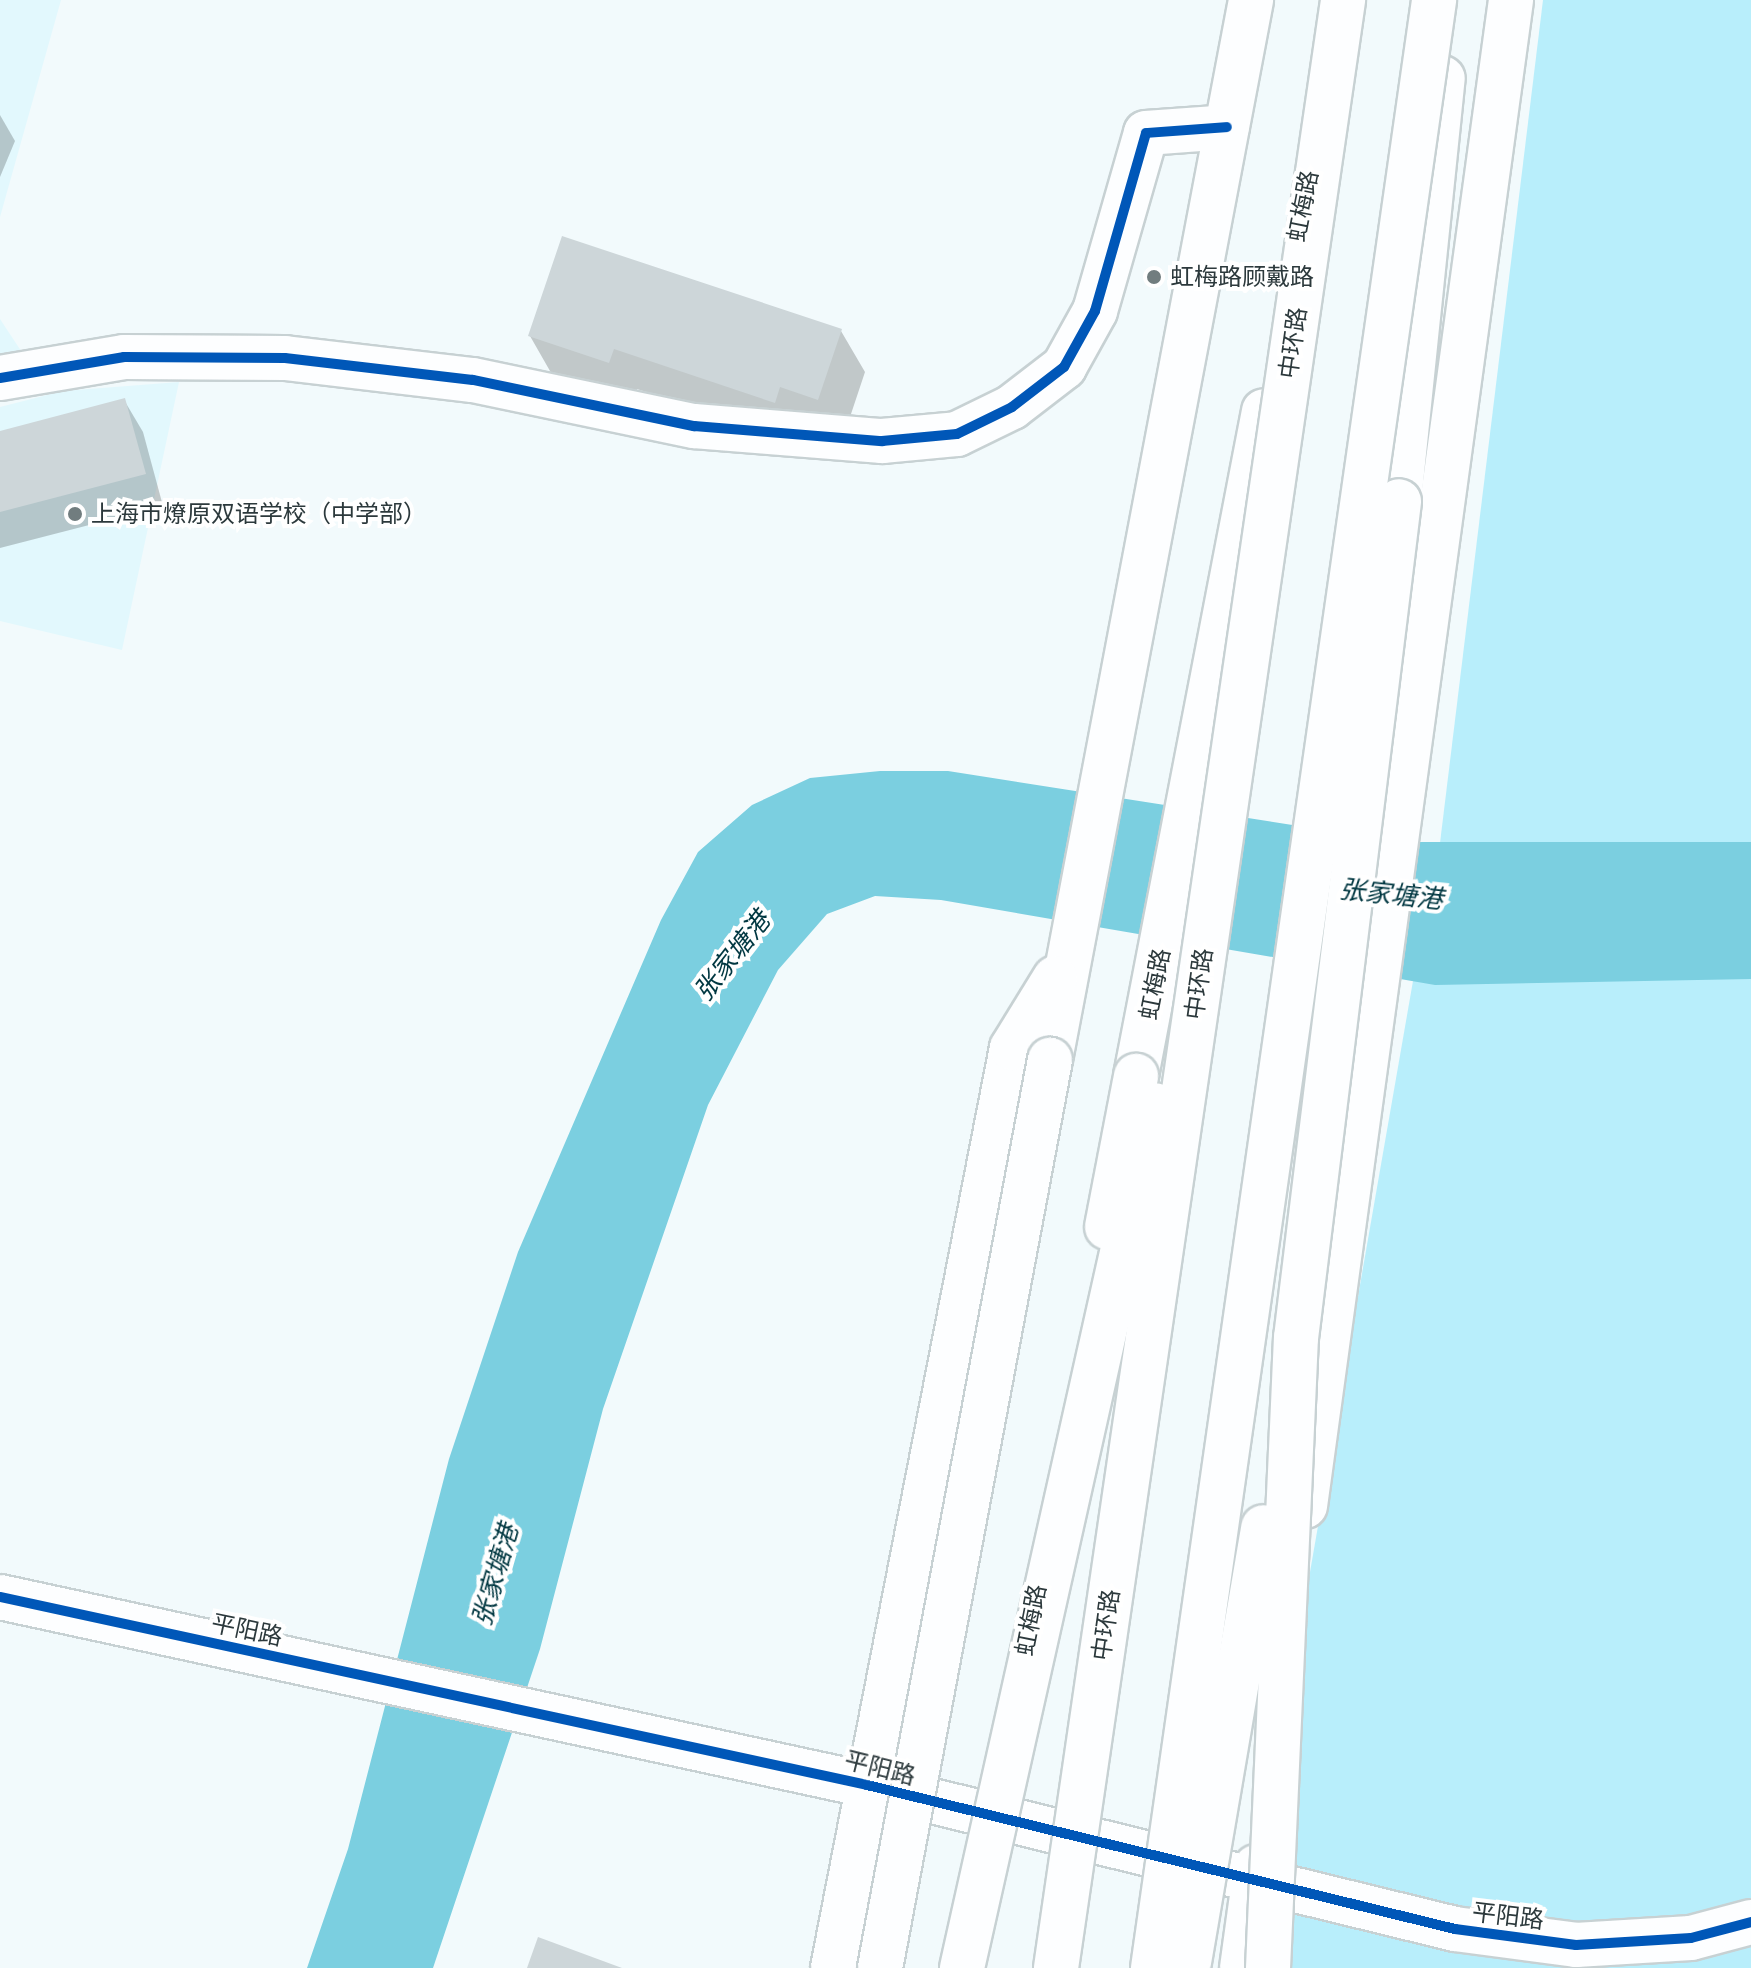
<!DOCTYPE html>
<meta charset="utf-8">
<style>
body{margin:0}
#map{position:relative;width:1751px;height:1968px;overflow:hidden;background:#f2fafc;font-family:Ubuntu,"Noto Sans SC",sans-serif}
div>[style]{position:absolute}
.built>*{inset:0;background:#e2f8fd}
.green>*{inset:0;background:#b8eefb}
.water>*{inset:0;background:#7bcfe0}
.shadow>*{inset:0;background:#0003}
.building>*{inset:0;background:#cdd6d9}
.roads{filter:drop-shadow(2px 0 #c7d1d3) drop-shadow(-2px 0 #c7d1d3) drop-shadow(0 2px #c7d1d3) drop-shadow(0 -2px #c7d1d3)}
.minor>*{height:44px;margin:-22px;padding:0 22px;transform-origin:22px;border-radius:22px;background:#fdfeff}
.major>*{height:44px;margin:-22px;padding:0 22px;transform-origin:22px;border-radius:22px;background:#fdfeff}
.highway>*{height:44px;margin:-22px;padding:0 22px;transform-origin:22px;border-radius:22px;background:#fdfeff}
.bridges{filter:drop-shadow(2px 0 #c7d1d3) drop-shadow(-2px 0 #c7d1d3) drop-shadow(0 2px #c7d1d3) drop-shadow(0 -2px #c7d1d3)}
.major-bridge>*{height:44px;margin:-22px;padding:0 22px;transform-origin:22px;border-radius:22px;background:#fdfeff}
.highway-bridge>*{height:44px;margin:-22px;padding:0 22px;transform-origin:22px;border-radius:22px;background:#fdfeff}
.cycleway>*{height:10px;margin:-5px;padding:0 5px;transform-origin:5px;border-radius:5px;background:#0057b8}
.dots>*{width:22px;height:22px;translate:-50% -50%;box-sizing:border-box;border:4px solid #fff;border-radius:50%}
span{translate:-50% -50%;white-space:nowrap;text-align:center;line-height:1.15;-webkit-text-stroke:8px #fff;paint-order:stroke}
.street-label{font-size:24px;color:#2c393c}
.poi-label{font-size:24px;color:#2c393c}
.left{translate:0 -50%;text-align:left}
.water-label{font-size:26px;color:#003741;font-style:italic}
</style>
<div id="map">
<div class="built">
<i style="clip-path:polygon(0 0,61px 0,0 217px)"></i>
<i style="clip-path:polygon(0 319px,33px 369px,0 378px)"></i>
<i style="clip-path:polygon(179px 382px,122px 650px,0 621px,0 407px,63px 391px)"></i>
</div>
<div class="green">
<i style="clip-path:polygon(1543px 0,1751px 0,1751px 842px,1440px 843px)"></i>
<i style="clip-path:polygon(1751px 977px,1751px 1968px,1241px 1968px,1413px 981px)"></i>
</div>
<div class="water">
<i style="clip-path:polygon(880px 771px,948px 771px,1401px 842px,1751px 842px,1751px 979px,1435px 985px,941px 900px,875px 896px,827px 914px,778px 970px,708px 1105px,603px 1409px,540px 1649px,433px 1968px,307px 1968px,348px 1849px,449px 1459px,518px 1252px,661px 920px,698px 852px,752px 805px,810px 778px)"></i>
</div>
<div class="shadow">
<i style="clip-path:polygon(0 115px,15px 141px,0 177px)"></i>
<i style="clip-path:polygon(841px 331px,865px 372px,842px 441px,798px 443px,637px 389px,633px 404px,554px 378px,530px 336px)"></i>
<i style="clip-path:polygon(124px 400px,143px 432px,163px 506px,0 548px,0 433px)"></i>
</div>
<div class="building">
<i style="clip-path:polygon(562px 236px,842px 329px,818px 400px,780px 387px,775px 403px,614px 349px,609px 363px,528px 336px)"></i>
<i style="clip-path:polygon(125px 398px,146px 474px,0 512px,0 431px)"></i>
<i style="clip-path:polygon(538px 1937px,622px 1968px,527px 1968px)"></i>
</div>
<div class="roads">
<div class="minor">
<i style="left:0;top:378px;width:126px;rotate:-9.6deg"></i>
<i style="left:124px;top:357px;width:161px;rotate:0.4deg"></i>
<i style="left:285px;top:358px;width:189px;rotate:6.7deg"></i>
<i style="left:473px;top:380px;width:226px;rotate:11.8deg"></i>
<i style="left:694px;top:426px;width:189px;rotate:4.6deg"></i>
<i style="left:882px;top:441px;width:75px;rotate:-5.3deg"></i>
<i style="left:957px;top:434px;width:61px;rotate:-26.1deg"></i>
<i style="left:1012px;top:407px;width:66px;rotate:-37.6deg"></i>
<i style="left:1064px;top:367px;width:64px;rotate:-61deg"></i>
<i style="left:1095px;top:311px;width:185px;rotate:-74deg"></i>
<i style="left:1146px;top:133px;width:81px;rotate:-4.2deg"></i>
<i style="left:0;top:1597px;width:887px;rotate:12.23deg"></i>
<i style="left:867px;top:1785px;width:605px;rotate:13.76deg"></i>
<i style="left:1455px;top:1929px;width:122px;rotate:7.5deg"></i>
<i style="left:1576px;top:1945px;width:115px;rotate:-3.5deg"></i>
<i style="left:1691px;top:1938px;width:62px;rotate:-14.9deg"></i>
</div>
<div class="major">
<i style="left:1050px;top:1060px;width:1079px;rotate:-79.26deg"></i>
<i style="left:1136px;top:1076px;width:677px;rotate:-79.1deg"></i>
<i style="left:1305px;top:1506px;width:1520px;rotate:-82.21deg"></i>
<i style="left:833px;top:1968px;width:937px;rotate:-78.99deg"></i>
<i style="left:1012px;top:1048px;width:82px;rotate:-58.4deg"></i>
<i style="left:1242px;top:1968px;width:102px;rotate:-82.1deg"></i>
</div>
<div class="highway">
<i style="left:1399px;top:501px;width:425px;rotate:-84.1deg"></i>
</div>
</div>
<div class="bridges">
<div class="major-bridge">
<i style="left:1107px;top:1227px;width:154px;rotate:-79.1deg"></i>
<i style="left:880px;top:1968px;width:924px;rotate:-79.4deg"></i>
</div>
<div class="highway-bridge">
<i style="left:1189px;top:1962px;width:441px;rotate:-80.3deg"></i>
<i style="left:962px;top:1968px;width:884px;rotate:-77.39deg"></i>
<i style="left:1056px;top:1968px;width:1989px;rotate:-81.7deg"></i>
<i style="left:1153px;top:1968px;width:1988px;rotate:-81.87deg"></i>
<i style="left:1268px;top:1968px;width:631px;rotate:-87.46deg"></i>
<i style="left:1296px;top:1338px;width:843px;rotate:-82.98deg"></i>
</div>
</div>
<div class="cycleway">
<i style="left:0;top:378px;width:126px;rotate:-9.6deg"></i>
<i style="left:124px;top:357px;width:161px;rotate:0.4deg"></i>
<i style="left:285px;top:358px;width:189px;rotate:6.7deg"></i>
<i style="left:473px;top:380px;width:226px;rotate:11.8deg"></i>
<i style="left:694px;top:426px;width:189px;rotate:4.6deg"></i>
<i style="left:882px;top:441px;width:75px;rotate:-5.3deg"></i>
<i style="left:957px;top:434px;width:61px;rotate:-26.1deg"></i>
<i style="left:1012px;top:407px;width:66px;rotate:-37.6deg"></i>
<i style="left:1064px;top:367px;width:64px;rotate:-61deg"></i>
<i style="left:1095px;top:311px;width:185px;rotate:-74deg"></i>
<i style="left:1146px;top:133px;width:81px;rotate:-4.2deg"></i>
<i style="left:0;top:1597px;width:887px;rotate:12.23deg"></i>
<i style="left:867px;top:1785px;width:605px;rotate:13.76deg"></i>
<i style="left:1455px;top:1929px;width:122px;rotate:7.5deg"></i>
<i style="left:1576px;top:1945px;width:115px;rotate:-3.5deg"></i>
<i style="left:1691px;top:1938px;width:62px;rotate:-14.9deg"></i>
</div>
<div class="dots">
<i style="left:1154px;top:277px;background:#717d7f"></i>
<i style="left:75px;top:514px;background:#717d7f"></i>
</div>
<div class="street-label">
<span style="left:1303px;top:206px;rotate:-79deg">虹梅路</span>
<span style="left:1293px;top:343px;rotate:-82deg">中环路</span>
<span style="left:1155px;top:984px;rotate:-79deg">虹梅路</span>
<span style="left:1199px;top:984px;rotate:-82deg">中环路</span>
<span style="left:1031px;top:1620px;rotate:-79deg">虹梅路</span>
<span style="left:1106px;top:1625px;rotate:-82deg">中环路</span>
<span style="left:247px;top:1630px;rotate:12deg">平阳路</span>
<span style="left:880px;top:1768px;rotate:14deg">平阳路</span>
<span style="left:1508px;top:1916px;rotate:7deg">平阳路</span>
</div>
<div class="poi-label">
<span class="left" style="left:1170px;top:277px">虹梅路顾戴路</span>
<span class="left" style="left:91px;top:514px">上海市燎原双语学校（中学部）</span>
</div>
<div class="water-label">
<span style="left:1391px;top:894px;rotate:6deg">张家塘港</span>
<span style="left:732px;top:956px;rotate:-52deg">张家塘港</span>
<span style="left:495px;top:1575px;rotate:-74deg">张家塘港</span>
</div>
</div>
